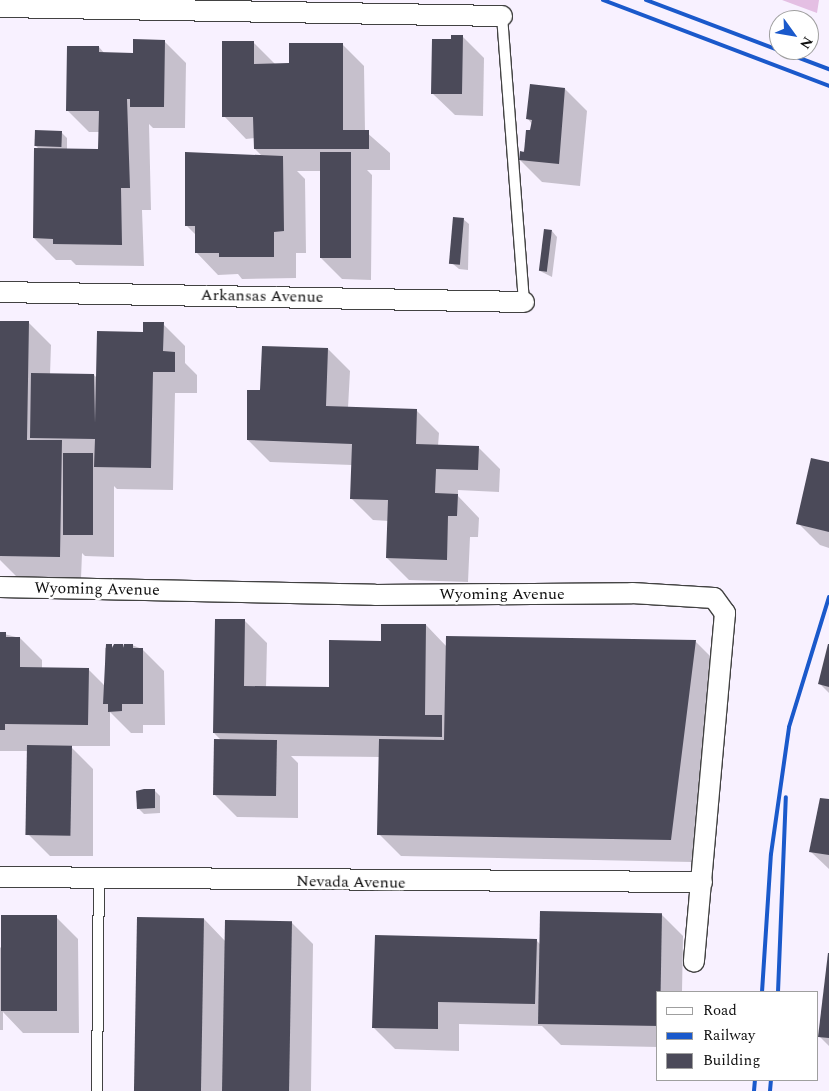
<!DOCTYPE html>
<style>
body{margin:0}
#map{position:relative;width:829px;height:1091px;overflow:hidden;background:#f8f1ff;font-family:Spectral,serif}
div>[style]{position:absolute}
.cemetery>*{inset:0;background:#e4bfe3}
.shadow>*{inset:0;background:#0003}
.building>*{inset:0;background:#4b4a59;transform-origin:0 0}
.roads{filter:drop-shadow(1px 0 #424242) drop-shadow(-1px 0 #424242) drop-shadow(0 1px #424242) drop-shadow(0 -1px #424242)}
.service>*{height:10px;margin:-5px;padding:0 5px;transform-origin:5px;border-radius:5px;background:#fff}
.minor>*{height:20px;margin:-10px;padding:0 10px;transform-origin:10px;border-radius:10px;background:#fff}
.rail>*{height:4px;margin:-2px;padding:0 2px;transform-origin:2px;border-radius:2px;background:#1a59cb}
span{translate:-50% -50%;white-space:nowrap;text-align:center;line-height:1.15;-webkit-text-stroke:5px #fff;paint-order:stroke}
.street-label{font-size:16px;color:#0f0f0f}
.legend{position:absolute;left:656px;top:991px;width:162px;height:90px;box-sizing:border-box;background:#fff;border:1px solid #9f9f9f;margin:0;padding:6px 9px;list-style:none;font-size:15px;color:#0f0f0f}
.legend li{display:flex;align-items:center;gap:10px;height:25px}
.legend b{width:25px;border:1px solid #9f9f9f}
.north{position:absolute;left:769px;top:10px;width:50px;height:50px;box-sizing:border-box;background:#fff;border:1px solid #9f9f9f;border-radius:50%;rotate:122deg;font-size:14px;font-weight:700;line-height:20px;text-align:center;color:#0f0f0f}
.north::after{content:'';display:block;margin:auto;width:18px;height:22px;background:#1a59cb;clip-path:polygon(50% 0,100% 100%,50% 72%,0 100%)}
</style>
<div id="map">
<div class="cemetery">
<i style="clip-path:polygon(782px 0,819px 0,817px 13px)"></i>
</div>
<div class="shadow">
<i style="clip-path:polygon(462px 36px,484px 58px,483px 116px,455px 115px,432px 93px)"></i>
<i style="clip-path:polygon(164px 41px,186px 63px,185px 128px,153px 128px,149px 124px,151px 210px,142px 210px,144px 266px,76px 265px,71px 260px,56px 260px,34px 238px,39px 149px,36px 146px,62px 133px,67px 138px,67px 150px,100px 150px,100px 132px,89px 132px,67px 110px,99px 47px,105px 54px,134px 54px)"></i>
<i style="clip-path:polygon(253px 42px,276px 65px,290px 65px,342px 44px,364px 66px,365px 131px,390px 153px,390px 170px,367px 170px,372px 175px,371px 280px,342px 279px,320px 257px,321px 171px,297px 171px,305px 179px,306px 253px,296px 253px,296px 278px,242px 279px,238px 274px,218px 275px,196px 252px,196px 235px,187px 226px,262px 156px,255px 149px,255px 138px,246px 139px,224px 116px)"></i>
<i style="clip-path:polygon(565px 89px,587px 111px,580px 186px,542px 182px,520px 160px,531px 132px,532px 124px,528px 119px)"></i>
<i style="clip-path:polygon(463px 219px,469px 224px,468px 270px,459px 269px,453px 264px)"></i>
<i style="clip-path:polygon(552px 231px,557px 237px,552px 277px,540px 271px)"></i>
<i style="clip-path:polygon(0 322px,29px 323px,51px 345px,50px 375px,94px 375px,97px 378px,144px 333px,163px 324px,185px 346px,185px 363px,197px 375px,197px 393px,175px 393px,173px 490px,117px 489px,114px 486px,114px 557px,85px 556px,82px 553px,81px 579px,18px 578px,0 560px)"></i>
<i style="clip-path:polygon(328px 349px,350px 371px,348px 408px,417px 411px,439px 433px,438px 446px,478px 447px,500px 469px,499px 492px,458px 490px,458px 496px,479px 518px,478px 537px,470px 537px,468px 582px,409px 580px,387px 558px,389px 521px,373px 520px,351px 498px,352px 465px,270px 462px,248px 440px,262px 391px)"></i>
<i style="clip-path:polygon(829px 464px,829px 548px,820px 545px,798px 523px)"></i>
<i style="clip-path:polygon(245px 621px,267px 643px,266px 688px,330px 688px,382px 642px,426px 625px,447px 647px,696px 642px,718px 664px,692px 862px,401px 856px,379px 834px,380px 757px,291px 756px,298px 763px,298px 818px,237px 817px,215px 795px,221px 740px,214px 733px)"></i>
<i style="clip-path:polygon(0 633px,20px 638px,42px 660px,42px 669px,88px 669px,105px 686px,105px 648px,112px 646px,115px 649px,132px 645px,142px 649px,164px 671px,165px 725px,143px 725px,143px 733px,131px 733px,110px 712px,110px 746px,70px 746px,93px 769px,93px 856px,50px 856px,28px 834px,28px 751px,0 751px)"></i>
<i style="clip-path:polygon(829px 646px,829px 693px,819px 683px)"></i>
<i style="clip-path:polygon(154px 790px,160px 796px,160px 813px,144px 814px,138px 808px)"></i>
<i style="clip-path:polygon(829px 801px,829px 869px,810px 851px)"></i>
<i style="clip-path:polygon(661px 914px,683px 936px,682px 992px,658px 992px,658px 1047px,561px 1045px,542px 1026px,459px 1024px,459px 1051px,395px 1049px,373px 1027px,536px 940px,541px 945px)"></i>
<i style="clip-path:polygon(56px 917px,78px 939px,79px 1033px,23px 1033px,3px 1012px,3px 1030px,0 1030px,0 947px,2px 949px)"></i>
<i style="clip-path:polygon(204px 919px,226px 942px,291px 922px,313px 944px,311px 1091px,135px 1091px)"></i>
<i style="clip-path:polygon(829px 953px,829px 1046px,819px 1036px)"></i>
</div>
<div class="building">
<i style="clip-path:polygon(451px 35px,463px 35px,462px 94px,431px 94px,432px 39px,451px 39px)"></i>
<i style="clip-path:polygon(133px 39px,165px 40px,164px 107px,130px 107px,130px 99px,127px 99px,130px 188px,121px 188px,122px 245px,53px 244px,53px 239px,33px 238px,34px 148px,98px 149px,99px 111px,66px 111px,67px 46px,99px 46px,99px 52px,133px 53px)"></i>
<i style="clip-path:polygon(222px 41px,254px 41px,254px 64px,289px 63px,289px 43px,343px 43px,343px 130px,369px 130px,369px 149px,254px 149px,253px 117px,222px 117px)"></i>
<i style="clip-path:polygon(530px 84px,565px 88px,559px 164px,519px 160px,520px 151px,524px 152px,526px 130px,530px 130px,532px 120px,526px 119px)"></i>
<i style="left:35px;top:130px;width:27px;height:16px;rotate:2deg"></i>
<i style="clip-path:polygon(185px 152px,283px 156px,284px 231px,274px 232px,274px 257px,219px 257px,219px 253px,195px 253px,195px 226px,185px 226px)"></i>
<i style="left:320px;top:152px;width:31px;height:106px"></i>
<i style="left:453px;top:217px;width:11px;height:47px;rotate:5deg"></i>
<i style="left:544px;top:229px;width:8px;height:42px;rotate:7deg"></i>
<i style="clip-path:polygon(0 321px,29px 321px,27px 440px,62px 440px,60px 557px,0 556px)"></i>
<i style="clip-path:polygon(143px 322px,164px 322px,163px 351px,175px 352px,175px 372px,153px 372px,151px 468px,94px 467px,95px 439px,30px 438px,31px 373px,94px 374px,95px 423px,97px 331px,143px 332px)"></i>
<i style="clip-path:polygon(262px 346px,328px 348px,326px 406px,417px 409px,416px 444px,479px 446px,478px 470px,436px 469px,435px 493px,458px 494px,457px 516px,448px 516px,447px 560px,386px 558px,388px 500px,350px 499px,352px 444px,247px 440px,247px 390px,260px 390px)"></i>
<i style="left:63px;top:453px;width:30px;height:82px"></i>
<i style="clip-path:polygon(811px 458px,829px 462px,829px 532px,796px 524px)"></i>
<i style="clip-path:polygon(215px 619px,245px 619px,244px 686px,329px 687px,329px 640px,381px 641px,381px 624px,426px 624px,425px 715px,442px 715px,442px 737px,213px 733px)"></i>
<i style="clip-path:polygon(0 632px,6px 632px,6px 637px,20px 637px,20px 667px,89px 668px,88px 725px,5px 724px,5px 730px,0 730px)"></i>
<i style="clip-path:polygon(446px 636px,696px 640px,671px 840px,377px 835px,379px 739px,444px 740px)"></i>
<i style="clip-path:polygon(106px 644px,112px 644px,112px 648px,114px 644px,123px 644px,123px 648px,124px 644px,133px 644px,133px 648px,143px 648px,143px 704px,122px 704px,122px 711px,108px 712px,108px 704px,103px 704px)"></i>
<i style="clip-path:polygon(828px 644px,829px 644px,829px 687px,818px 684px)"></i>
<i style="left:214px;top:739px;width:63px;height:56px;rotate:1deg"></i>
<i style="left:27px;top:745px;width:45px;height:90px;rotate:1deg"></i>
<i style="clip-path:polygon(144px 789px,155px 789px,155px 808px,137px 809px,136px 791px)"></i>
<i style="clip-path:polygon(820px 798px,829px 799px,829px 855px,809px 852px)"></i>
<i style="left:540px;top:911px;width:122px;height:113px;rotate:1deg"></i>
<i style="left:1px;top:915px;width:56px;height:96px"></i>
<i style="left:137px;top:917px;width:67px;height:174px;rotate:1deg"></i>
<i style="left:225px;top:920px;width:67px;height:171px;rotate:1deg"></i>
<i style="clip-path:polygon(375px 935px,537px 939px,535px 1004px,438px 1002px,438px 1029px,372px 1028px)"></i>
<i style="clip-path:polygon(828px 953px,829px 953px,829px 1038px,818px 1037px)"></i>
</div>
<div class="roads">
<div class="service">
<i style="left:502px;top:16px;width:287px;rotate:85.6deg"></i>
<i style="left:97px;top:1091px;width:213px;rotate:-89.5deg"></i>
</div>
<div class="minor">
<i style="left:0;top:7px;width:502px;rotate:1.03deg"></i>
<i style="left:0;top:292px;width:524px;rotate:1.09deg"></i>
<i style="left:0;top:587px;width:375px;rotate:1.2deg"></i>
<i style="left:375px;top:595px;width:257px;rotate:-0.4deg"></i>
<i style="left:632px;top:593px;width:82px;rotate:3.5deg"></i>
<i style="left:714px;top:598px;width:19px;rotate:54deg"></i>
<i style="left:725px;top:613px;width:350px;rotate:95.1deg"></i>
<i style="left:0;top:877px;width:702px;rotate:0.41deg"></i>
</div>
</div>
<div class="rail">
<i style="left:603px;top:0;width:242px;rotate:20.8deg"></i>
<i style="left:646px;top:0;width:196px;rotate:20.7deg"></i>
<i style="left:762px;top:992px;width:138px;rotate:-86.3deg"></i>
<i style="left:771px;top:854px;width:128px;rotate:-81.9deg"></i>
<i style="left:789px;top:727px;width:136px;rotate:-72.9deg"></i>
<i style="left:778px;top:992px;width:195px;rotate:-87.7deg"></i>
<i style="left:754px;top:1091px;width:11px;rotate:-85deg"></i>
<i style="left:770px;top:1091px;width:11px;rotate:-85deg"></i>
</div>
<div class="street-label">
<span style="left:262px;top:296px;rotate:1deg">Arkansas Avenue</span>
<span style="left:97px;top:589px;rotate:1deg">Wyoming Avenue</span>
<span style="left:502px;top:594px">Wyoming Avenue</span>
<span style="left:351px;top:882px;rotate:1deg">Nevada Avenue</span>
</div>
<ul class="legend">
<li><b style="height:6px;background:#fff"></b>Road</li>
<li><b style="height:6px;background:#1a59cb"></b>Railway</li>
<li><b style="height:14px;background:#4b4a59"></b>Building</li>
</ul>
<div class="north">N</div>
</div>
